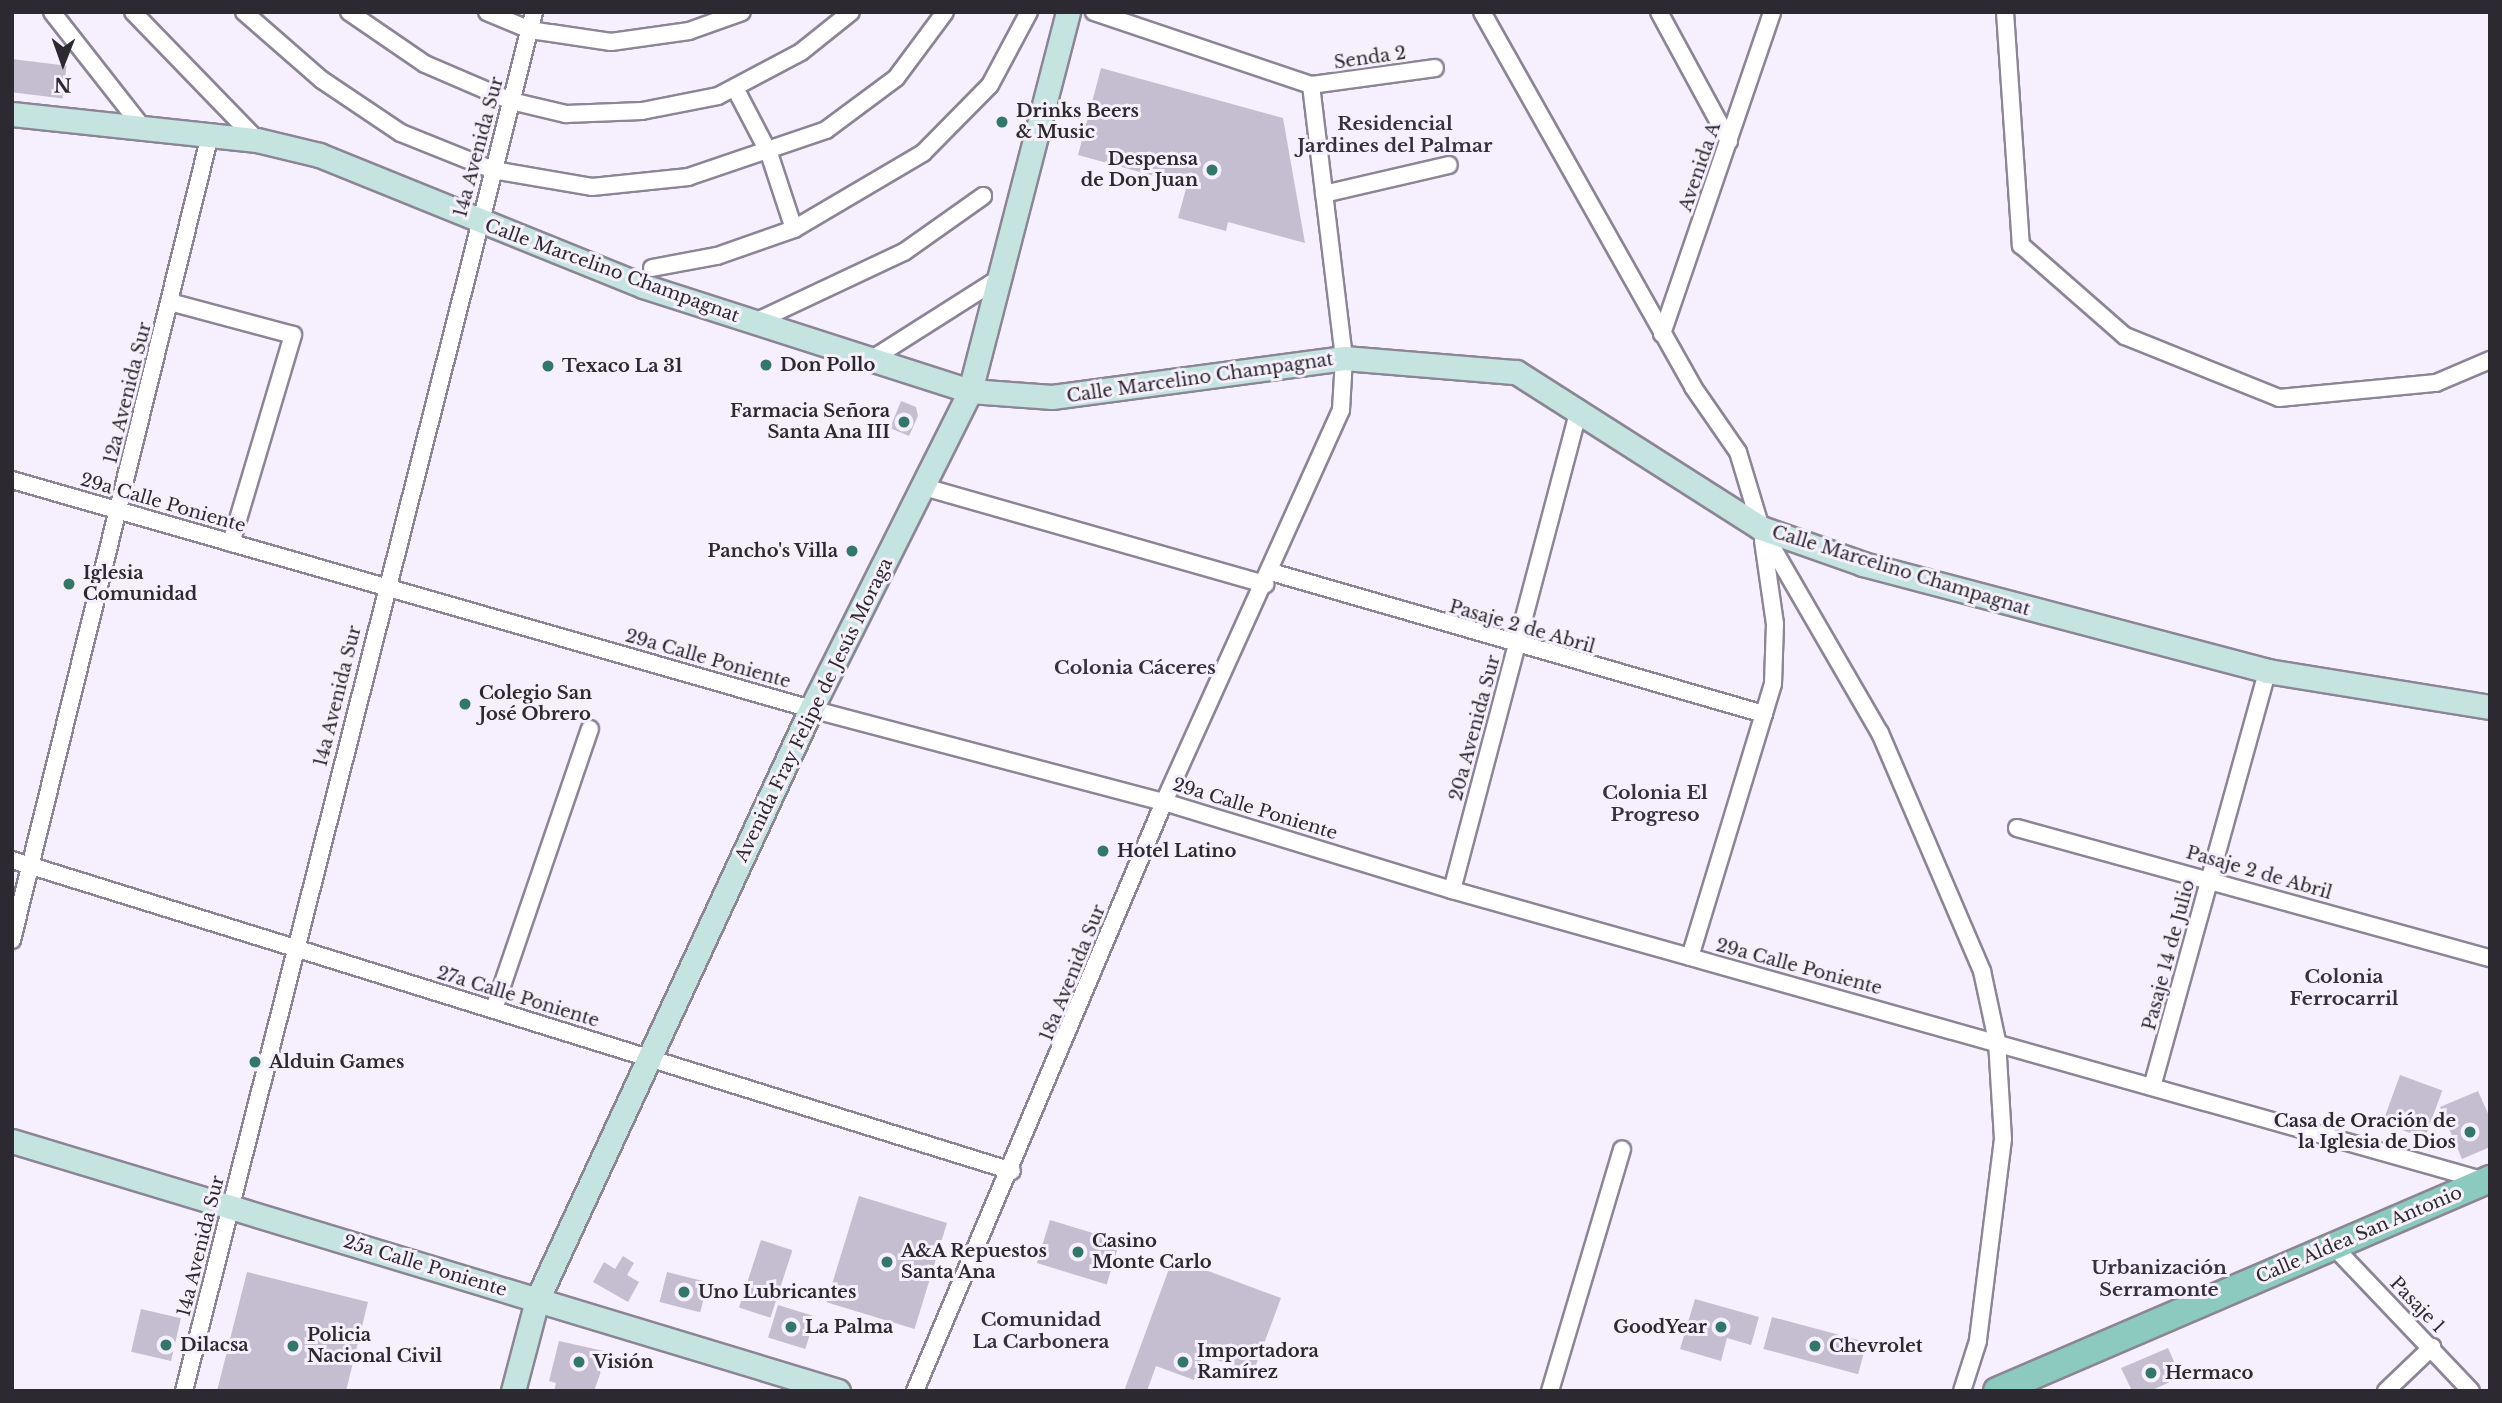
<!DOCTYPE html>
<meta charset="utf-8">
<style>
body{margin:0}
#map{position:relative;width:2502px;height:1403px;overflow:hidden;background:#f5effe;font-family:"Libre Baskerville",serif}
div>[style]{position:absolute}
.building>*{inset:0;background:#c5bed0;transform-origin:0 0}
.roads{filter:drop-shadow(2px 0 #8b8596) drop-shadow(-2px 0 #8b8596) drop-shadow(0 2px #8b8596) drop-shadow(0 -2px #8b8596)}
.street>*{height:16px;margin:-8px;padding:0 8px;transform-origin:8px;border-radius:8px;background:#fff}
.secondary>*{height:23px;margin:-11.5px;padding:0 11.5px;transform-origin:11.5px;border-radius:11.5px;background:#c5e4df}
.primary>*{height:26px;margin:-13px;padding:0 13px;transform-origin:13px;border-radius:13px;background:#8ccabe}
.dots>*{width:19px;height:19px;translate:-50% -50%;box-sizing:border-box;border:4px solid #f5effe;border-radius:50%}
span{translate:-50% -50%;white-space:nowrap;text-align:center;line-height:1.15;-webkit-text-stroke:6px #f5effe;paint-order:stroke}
.street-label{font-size:18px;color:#2c2930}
.poi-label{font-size:18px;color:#2c2930;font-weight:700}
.left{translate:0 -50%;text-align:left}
.right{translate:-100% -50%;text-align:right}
.neighbourhood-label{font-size:19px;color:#36313f;font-weight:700}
.frame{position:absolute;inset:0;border:14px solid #2c2930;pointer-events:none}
.north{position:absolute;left:28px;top:28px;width:70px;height:70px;-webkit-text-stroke:5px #f5effe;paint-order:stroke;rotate:181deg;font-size:19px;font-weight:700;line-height:28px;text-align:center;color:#2c2930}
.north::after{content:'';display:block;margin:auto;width:24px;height:32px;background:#2c2930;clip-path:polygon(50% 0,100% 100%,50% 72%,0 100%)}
</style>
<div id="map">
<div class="building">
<i style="left:12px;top:59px;width:55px;height:33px;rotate:7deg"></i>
<i style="clip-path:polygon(1101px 68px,1283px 118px,1305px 243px,1228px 222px,1226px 231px,1178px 218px,1187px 185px,1078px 155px)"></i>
<i style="clip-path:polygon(901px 401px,916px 407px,918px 416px,909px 436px,890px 428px)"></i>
<i style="left:2400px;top:1075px;width:45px;height:51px;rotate:20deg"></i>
<i style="clip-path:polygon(2478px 1091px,2490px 1118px,2490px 1147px,2462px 1159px,2440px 1107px)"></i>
<i style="left:859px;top:1196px;width:92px;height:111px;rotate:17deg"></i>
<i style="left:1050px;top:1220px;width:73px;height:45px;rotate:17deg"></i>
<i style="left:761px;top:1240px;width:33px;height:71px;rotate:18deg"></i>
<i style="clip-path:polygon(623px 1256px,634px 1263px,627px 1275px,639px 1282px,628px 1302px,593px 1282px,604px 1262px,615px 1269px)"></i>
<i style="clip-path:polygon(1173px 1258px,1281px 1298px,1253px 1373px,1203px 1355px,1194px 1380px,1156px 1366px,1147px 1391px,1124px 1391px)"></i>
<i style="clip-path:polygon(247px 1272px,368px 1302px,346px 1391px,217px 1391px)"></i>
<i style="left:667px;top:1272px;width:42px;height:31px;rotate:14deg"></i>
<i style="clip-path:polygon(1695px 1299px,1759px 1317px,1751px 1345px,1727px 1338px,1721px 1361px,1680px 1349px)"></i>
<i style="left:778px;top:1305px;width:39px;height:34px;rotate:17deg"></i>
<i style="left:141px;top:1309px;width:41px;height:44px;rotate:13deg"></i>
<i style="left:1772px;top:1317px;width:98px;height:33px;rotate:15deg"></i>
<i style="clip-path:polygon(559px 1341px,608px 1352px,594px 1391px,554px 1391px,556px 1383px,549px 1381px)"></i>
<i style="clip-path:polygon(2168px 1348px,2181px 1377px,2150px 1391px,2132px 1391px,2121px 1368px)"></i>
</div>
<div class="roads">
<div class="street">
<i style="left:52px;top:12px;width:147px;rotate:51.9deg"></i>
<i style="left:133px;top:12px;width:178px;rotate:45.9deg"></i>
<i style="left:244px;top:12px;width:103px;rotate:41.1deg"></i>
<i style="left:322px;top:80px;width:95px;rotate:33.9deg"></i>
<i style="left:401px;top:133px;width:99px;rotate:21.9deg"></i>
<i style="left:493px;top:170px;width:100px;rotate:9.7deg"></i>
<i style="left:592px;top:187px;width:97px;rotate:-5.9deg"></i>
<i style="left:688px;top:177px;width:146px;rotate:-18.8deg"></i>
<i style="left:826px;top:130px;width:87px;rotate:-36.6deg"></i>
<i style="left:896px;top:78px;width:82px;rotate:-53.4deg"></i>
<i style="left:349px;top:12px;width:92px;rotate:34.4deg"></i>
<i style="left:425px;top:64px;width:94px;rotate:23.3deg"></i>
<i style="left:511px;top:101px;width:57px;rotate:13.3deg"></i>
<i style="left:566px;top:114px;width:76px;rotate:-2.3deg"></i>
<i style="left:642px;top:111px;width:77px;rotate:-11.2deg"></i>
<i style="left:718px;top:96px;width:94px;rotate:-27.9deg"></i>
<i style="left:801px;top:52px;width:64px;rotate:-38.7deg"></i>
<i style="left:487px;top:12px;width:47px;rotate:22.7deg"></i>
<i style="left:530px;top:30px;width:82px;rotate:8.4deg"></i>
<i style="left:611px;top:42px;width:79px;rotate:-8deg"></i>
<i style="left:689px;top:31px;width:56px;rotate:-19.7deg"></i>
<i style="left:1482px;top:12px;width:430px;rotate:60.6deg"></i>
<i style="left:1693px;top:387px;width:79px;rotate:55.3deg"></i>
<i style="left:1738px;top:452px;width:79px;rotate:73.2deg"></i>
<i style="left:1761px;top:528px;width:237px;rotate:59.9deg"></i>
<i style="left:1880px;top:733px;width:259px;rotate:66.8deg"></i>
<i style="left:1982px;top:971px;width:72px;rotate:77.9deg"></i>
<i style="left:1997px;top:1041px;width:98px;rotate:86.5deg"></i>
<i style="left:2003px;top:1139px;width:204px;rotate:97.1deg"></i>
<i style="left:1978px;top:1341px;width:52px;rotate:107.7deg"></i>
<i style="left:1659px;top:12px;width:147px;rotate:61.5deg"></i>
<i style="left:2005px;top:12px;width:234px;rotate:86.1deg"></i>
<i style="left:2021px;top:245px;width:138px;rotate:41.2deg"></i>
<i style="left:2125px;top:336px;width:166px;rotate:21.9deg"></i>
<i style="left:2279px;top:398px;width:158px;rotate:-5.5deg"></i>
<i style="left:2436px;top:383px;width:59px;rotate:-23.1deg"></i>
<i style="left:1311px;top:85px;width:125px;rotate:-7.8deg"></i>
<i style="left:735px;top:88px;width:73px;rotate:62.4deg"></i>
<i style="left:769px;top:153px;width:80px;rotate:71.8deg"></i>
<i style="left:1324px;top:194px;width:128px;rotate:-13.1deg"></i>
<i style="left:652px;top:268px;width:66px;rotate:-10.5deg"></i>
<i style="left:717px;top:256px;width:82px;rotate:-19.3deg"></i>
<i style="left:794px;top:229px;width:150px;rotate:-30.5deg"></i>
<i style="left:923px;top:153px;width:95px;rotate:-45.4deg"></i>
<i style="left:990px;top:85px;width:83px;rotate:-61.9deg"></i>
<i style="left:170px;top:302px;width:127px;rotate:15deg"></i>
<i style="left:293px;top:335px;width:217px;rotate:106.6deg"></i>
<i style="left:755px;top:322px;width:165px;rotate:-25.2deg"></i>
<i style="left:904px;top:252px;width:97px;rotate:-35.3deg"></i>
<i style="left:1662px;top:334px;width:340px;rotate:-71.1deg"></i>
<i style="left:872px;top:359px;width:153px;rotate:-32.4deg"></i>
<i style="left:12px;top:480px;width:831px;rotate:15.99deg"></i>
<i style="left:811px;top:709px;width:365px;rotate:14.8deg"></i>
<i style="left:1164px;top:802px;width:301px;rotate:17deg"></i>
<i style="left:1452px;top:890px;width:1073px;rotate:15.73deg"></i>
<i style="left:924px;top:487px;width:355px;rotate:15.9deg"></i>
<i style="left:1271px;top:572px;width:513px;rotate:16.07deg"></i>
<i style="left:2017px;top:828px;width:491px;rotate:15.4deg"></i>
<i style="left:12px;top:860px;width:1047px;rotate:17.28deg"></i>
<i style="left:1452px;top:890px;width:492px;rotate:-75.2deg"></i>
<i style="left:12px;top:940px;width:825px;rotate:-76.18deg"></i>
<i style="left:1690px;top:957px;width:285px;rotate:-73.1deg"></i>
<i style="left:1773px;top:684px;width:60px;rotate:-88.1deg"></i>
<i style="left:1775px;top:624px;width:84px;rotate:-98.2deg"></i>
<i style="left:494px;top:1009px;width:296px;rotate:-71.1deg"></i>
<i style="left:2152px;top:1087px;width:432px;rotate:-74.5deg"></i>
<i style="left:2335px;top:1248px;width:197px;rotate:46.4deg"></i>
<i style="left:184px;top:1391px;width:1423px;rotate:-75.76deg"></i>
<i style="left:915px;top:1391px;width:639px;rotate:-67.08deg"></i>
<i style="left:1164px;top:802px;width:430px;rotate:-65.7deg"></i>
<i style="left:1341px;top:410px;width:52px;rotate:-86.7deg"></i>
<i style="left:1344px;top:358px;width:275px;rotate:-96.9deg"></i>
<i style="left:1311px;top:85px;width:229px;rotate:-161.4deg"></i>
<i style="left:1550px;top:1391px;width:252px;rotate:-73.4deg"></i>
<i style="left:2386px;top:1391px;width:64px;rotate:-43.7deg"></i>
</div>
<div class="secondary">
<i style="left:12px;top:114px;width:246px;rotate:6.1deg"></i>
<i style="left:257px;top:140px;width:64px;rotate:13.6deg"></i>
<i style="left:319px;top:155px;width:349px;rotate:22deg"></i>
<i style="left:643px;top:286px;width:343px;rotate:17.8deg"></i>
<i style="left:970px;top:391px;width:82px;rotate:4.2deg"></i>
<i style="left:1052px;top:397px;width:295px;rotate:-7.6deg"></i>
<i style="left:1344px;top:358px;width:173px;rotate:4.7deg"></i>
<i style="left:1516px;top:372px;width:290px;rotate:32.5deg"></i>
<i style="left:1761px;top:528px;width:108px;rotate:19.4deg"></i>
<i style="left:1863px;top:564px;width:418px;rotate:14.8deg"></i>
<i style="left:2267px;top:671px;width:226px;rotate:9.2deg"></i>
<i style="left:12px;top:1141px;width:863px;rotate:16.84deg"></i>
<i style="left:513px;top:1391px;width:94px;rotate:-75.2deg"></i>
<i style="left:537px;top:1300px;width:651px;rotate:-65.13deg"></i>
<i style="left:811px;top:709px;width:356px;rotate:-63.4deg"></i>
<i style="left:970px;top:391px;width:391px;rotate:-75.5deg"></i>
</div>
<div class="primary">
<i style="left:1997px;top:1391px;width:537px;rotate:-23.27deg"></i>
</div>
</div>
<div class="dots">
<i style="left:1002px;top:122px;background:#34776a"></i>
<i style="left:1212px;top:170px;background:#34776a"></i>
<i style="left:766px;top:365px;background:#34776a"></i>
<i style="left:548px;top:366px;background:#34776a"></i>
<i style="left:904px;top:422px;background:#34776a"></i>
<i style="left:852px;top:551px;background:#34776a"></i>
<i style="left:69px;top:584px;background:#34776a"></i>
<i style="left:465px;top:704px;background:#34776a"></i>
<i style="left:1103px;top:851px;background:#34776a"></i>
<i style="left:255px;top:1062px;background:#34776a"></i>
<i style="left:2470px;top:1132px;background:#34776a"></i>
<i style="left:1078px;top:1252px;background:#34776a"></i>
<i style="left:887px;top:1262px;background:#34776a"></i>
<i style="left:684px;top:1292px;background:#34776a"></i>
<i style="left:791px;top:1327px;background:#34776a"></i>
<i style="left:1721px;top:1327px;background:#34776a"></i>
<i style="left:166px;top:1345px;background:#34776a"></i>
<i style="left:293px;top:1346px;background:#34776a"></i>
<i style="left:1815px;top:1346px;background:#34776a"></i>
<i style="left:579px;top:1362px;background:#34776a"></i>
<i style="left:1183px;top:1362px;background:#34776a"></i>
<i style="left:2151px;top:1373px;background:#34776a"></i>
</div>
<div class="street-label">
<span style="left:1370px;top:58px;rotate:-8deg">Senda 2</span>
<span style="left:479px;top:147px;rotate:-75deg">14a Avenida Sur</span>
<span style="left:1700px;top:167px;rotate:-71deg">Avenida A</span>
<span style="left:612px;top:271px;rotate:20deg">Calle Marcelino Champagnat</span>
<span style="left:1200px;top:378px;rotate:-8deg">Calle Marcelino Champagnat</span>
<span style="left:128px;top:393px;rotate:-76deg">12a Avenida Sur</span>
<span style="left:163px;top:503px;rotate:16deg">29a Calle Poniente</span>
<span style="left:1901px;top:571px;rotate:17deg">Calle Marcelino Champagnat</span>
<span style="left:1522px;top:627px;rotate:16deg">Pasaje 2 de Abril</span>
<span style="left:708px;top:659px;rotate:16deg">29a Calle Poniente</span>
<span style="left:338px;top:696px;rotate:-76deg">14a Avenida Sur</span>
<span style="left:814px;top:710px;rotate:-64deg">Avenida Fray Felipe de Jesús Moraga</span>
<span style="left:1475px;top:728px;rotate:-75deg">20a Avenida Sur</span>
<span style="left:1255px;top:809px;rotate:17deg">29a Calle Poniente</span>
<span style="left:2259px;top:873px;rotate:16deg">Pasaje 2 de Abril</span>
<span style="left:2169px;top:955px;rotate:-75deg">Pasaje 14 de Julio</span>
<span style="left:1799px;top:967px;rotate:15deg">29a Calle Poniente</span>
<span style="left:1073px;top:973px;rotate:-68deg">18a Avenida Sur</span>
<span style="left:518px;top:997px;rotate:17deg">27a Calle Poniente</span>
<span style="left:2359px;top:1235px;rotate:-23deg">Calle Aldea San Antonio</span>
<span style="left:201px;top:1246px;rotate:-76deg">14a Avenida Sur</span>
<span style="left:425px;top:1266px;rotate:17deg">25a Calle Poniente</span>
<span style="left:2417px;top:1305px;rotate:46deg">Pasaje 1</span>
</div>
<div class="poi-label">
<span class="left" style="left:1016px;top:122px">Drinks Beers<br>&amp; Music</span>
<span class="right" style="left:1198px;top:170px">Despensa<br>de Don Juan</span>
<span class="left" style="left:780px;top:365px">Don Pollo</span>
<span class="left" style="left:562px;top:366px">Texaco La 31</span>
<span class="right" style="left:890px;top:422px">Farmacia Señora<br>Santa Ana III</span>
<span class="right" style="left:838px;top:551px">Pancho's Villa</span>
<span class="left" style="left:83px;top:584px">Iglesia<br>Comunidad</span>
<span class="left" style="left:479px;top:704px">Colegio San<br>José Obrero</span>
<span class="left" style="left:1117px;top:851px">Hotel Latino</span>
<span class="left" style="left:269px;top:1062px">Alduin Games</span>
<span class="right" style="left:2456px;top:1132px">Casa de Oración de<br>la Iglesia de Dios</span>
<span class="left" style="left:1092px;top:1252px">Casino<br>Monte Carlo</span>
<span class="left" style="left:901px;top:1262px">A&amp;A Repuestos<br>Santa Ana</span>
<span class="left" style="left:698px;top:1292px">Uno Lubricantes</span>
<span class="left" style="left:805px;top:1327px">La Palma</span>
<span class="right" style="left:1707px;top:1327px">GoodYear</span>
<span class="left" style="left:307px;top:1346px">Policia<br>Nacional Civil</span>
<span class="left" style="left:180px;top:1345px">Dilacsa</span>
<span class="left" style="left:1829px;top:1346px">Chevrolet</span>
<span class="left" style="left:1197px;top:1362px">Importadora<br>Ramírez</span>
<span class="left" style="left:593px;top:1362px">Visión</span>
<span class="left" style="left:2165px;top:1373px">Hermaco</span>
</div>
<div class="neighbourhood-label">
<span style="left:1395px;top:135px">Residencial<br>Jardines del Palmar</span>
<span style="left:1135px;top:668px">Colonia Cáceres</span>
<span style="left:1655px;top:804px">Colonia El<br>Progreso</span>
<span style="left:2344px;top:988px">Colonia<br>Ferrocarril</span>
<span style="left:2159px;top:1279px">Urbanización<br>Serramonte</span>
<span style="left:1041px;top:1331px">Comunidad<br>La Carbonera</span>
</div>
<div class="frame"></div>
<div class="north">N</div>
</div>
